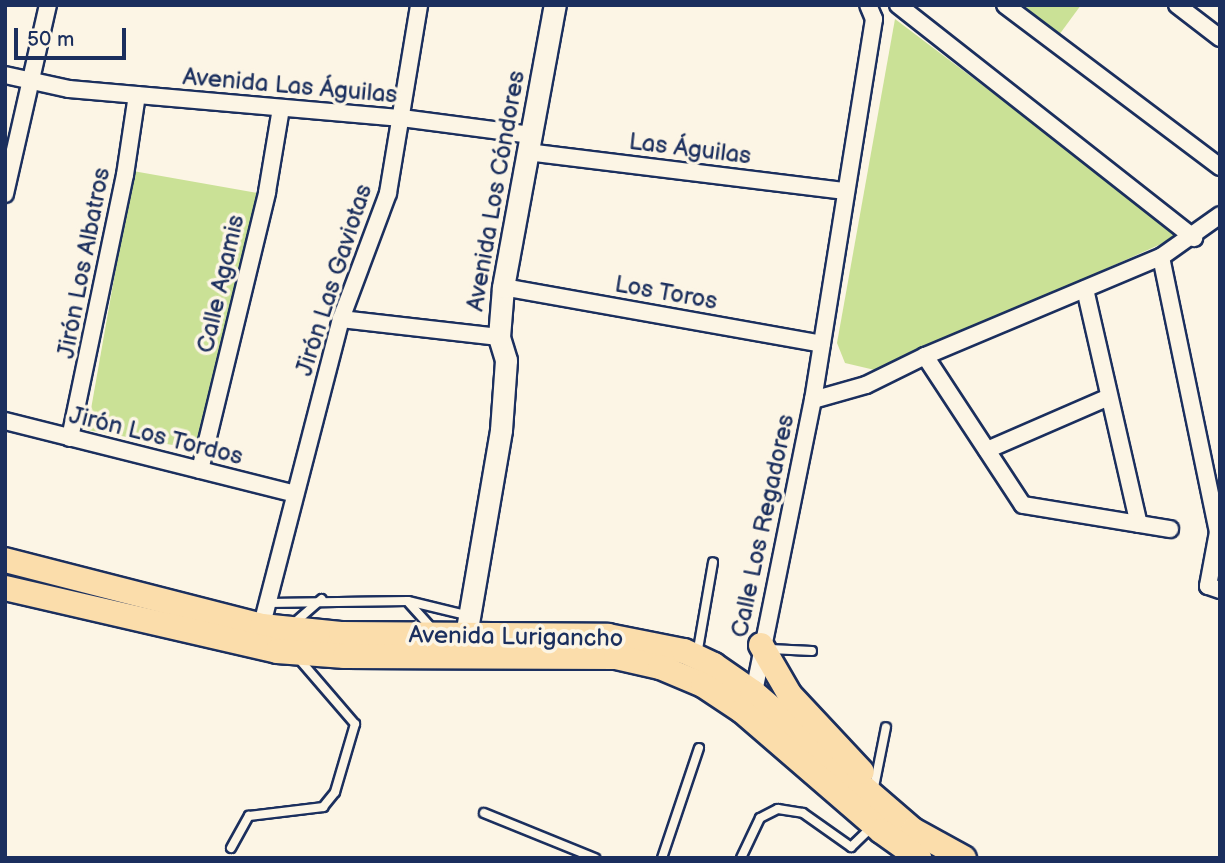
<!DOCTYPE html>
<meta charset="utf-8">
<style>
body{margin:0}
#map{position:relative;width:1225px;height:863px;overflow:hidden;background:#fcf5e5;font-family:"Balsamiq Sans",sans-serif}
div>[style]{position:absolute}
.green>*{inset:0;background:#cae196;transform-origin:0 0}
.roads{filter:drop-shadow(2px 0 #1b2f5e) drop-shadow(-2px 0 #1b2f5e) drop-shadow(0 2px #1b2f5e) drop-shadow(0 -2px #1b2f5e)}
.lane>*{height:8px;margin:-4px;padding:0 4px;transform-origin:4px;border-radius:4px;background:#fcf5e5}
.street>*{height:16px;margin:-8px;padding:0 8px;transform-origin:8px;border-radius:8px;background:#fcf5e5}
.secondary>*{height:21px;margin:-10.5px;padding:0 10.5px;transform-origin:10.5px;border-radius:10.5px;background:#fcf5e5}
.primary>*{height:24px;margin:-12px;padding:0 12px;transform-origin:12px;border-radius:12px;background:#fbddab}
span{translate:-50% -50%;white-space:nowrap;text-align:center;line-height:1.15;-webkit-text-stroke:7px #fcf5e5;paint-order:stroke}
.street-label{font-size:24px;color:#1b2f5e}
.frame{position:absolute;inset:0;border:7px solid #1b2f5e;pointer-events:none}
.scale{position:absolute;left:14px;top:28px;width:112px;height:32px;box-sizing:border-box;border:4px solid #1b2f5e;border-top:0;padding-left:9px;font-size:21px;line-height:24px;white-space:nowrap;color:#1b2f5e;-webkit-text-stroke:5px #fcf5e5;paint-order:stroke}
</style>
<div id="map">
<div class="green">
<i style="clip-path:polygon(1022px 5px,1081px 5px,1059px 35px)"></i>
<i style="clip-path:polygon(895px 19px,1181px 235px,879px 371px,845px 363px,837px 343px)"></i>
<i style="left:133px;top:171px;width:127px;height:263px;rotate:10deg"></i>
</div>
<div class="roads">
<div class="lane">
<i style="left:268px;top:603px;width:140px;rotate:-0.8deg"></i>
<i style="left:408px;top:601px;width:60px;rotate:13.6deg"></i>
<i style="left:409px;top:603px;width:36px;rotate:48deg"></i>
<i style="left:293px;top:624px;width:38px;rotate:-41deg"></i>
<i style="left:770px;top:649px;width:42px;rotate:2.7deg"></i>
<i style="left:697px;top:655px;width:94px;rotate:-80.2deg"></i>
<i style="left:873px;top:792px;width:66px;rotate:-78.7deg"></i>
<i style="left:484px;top:813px;width:120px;rotate:22.1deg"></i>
<i style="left:231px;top:848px;width:37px;rotate:-61deg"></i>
<i style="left:249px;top:816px;width:75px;rotate:-6.9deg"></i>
<i style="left:323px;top:807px;width:19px;rotate:-51deg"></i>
<i style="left:335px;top:792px;width:71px;rotate:-73.6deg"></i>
<i style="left:355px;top:724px;width:84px;rotate:-130.7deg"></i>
<i style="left:662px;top:858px;width:116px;rotate:-71.4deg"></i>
<i style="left:741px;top:858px;width:44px;rotate:-64.6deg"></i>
<i style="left:760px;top:818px;width:20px;rotate:-27deg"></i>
<i style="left:778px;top:809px;width:25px;rotate:9deg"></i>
<i style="left:803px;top:813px;width:59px;rotate:35.3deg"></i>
<i style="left:851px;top:847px;width:29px;rotate:-44deg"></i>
</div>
<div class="street">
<i style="left:898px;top:5px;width:377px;rotate:38.2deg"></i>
<i style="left:1005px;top:5px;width:269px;rotate:37deg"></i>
<i style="left:1177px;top:5px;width:54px;rotate:37.5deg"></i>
<i style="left:5px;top:75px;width:66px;rotate:12.3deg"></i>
<i style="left:69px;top:89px;width:334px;rotate:5deg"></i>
<i style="left:402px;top:118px;width:130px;rotate:7.5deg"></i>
<i style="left:527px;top:152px;width:321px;rotate:7deg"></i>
<i style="left:5px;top:194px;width:194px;rotate:-77.2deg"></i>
<i style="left:1161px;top:257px;width:281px;rotate:78.3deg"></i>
<i style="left:1218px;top:532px;width:55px;rotate:100.5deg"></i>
<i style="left:1208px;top:586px;width:13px;rotate:18deg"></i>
<i style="left:503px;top:287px;width:324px;rotate:10.1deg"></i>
<i style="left:1085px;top:289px;width:241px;rotate:77.1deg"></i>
<i style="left:341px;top:319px;width:159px;rotate:6.5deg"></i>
<i style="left:925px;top:356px;width:178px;rotate:56.7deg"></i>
<i style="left:1023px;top:505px;width:149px;rotate:9.3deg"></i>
<i style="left:813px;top:400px;width:55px;rotate:-15.8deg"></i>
<i style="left:866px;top:385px;width:66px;rotate:-26.2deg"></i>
<i style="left:925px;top:356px;width:256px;rotate:-22.8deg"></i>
<i style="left:1161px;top:257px;width:72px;rotate:-35.4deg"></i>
<i style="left:5px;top:421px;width:299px;rotate:14.1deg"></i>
<i style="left:70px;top:438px;width:269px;rotate:-78.2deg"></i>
<i style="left:125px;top:175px;width:81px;rotate:-81.5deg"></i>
<i style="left:987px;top:450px;width:133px;rotate:-23.5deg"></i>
<i style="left:200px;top:470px;width:286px;rotate:-76.4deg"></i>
<i style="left:267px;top:192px;width:85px;rotate:-80.5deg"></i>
<i style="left:260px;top:632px;width:323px;rotate:-75.5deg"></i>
<i style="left:341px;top:319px;width:134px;rotate:-69.5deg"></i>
<i style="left:388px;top:193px;width:191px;rotate:-80.6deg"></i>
<i style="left:753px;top:697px;width:303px;rotate:-78.6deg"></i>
<i style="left:813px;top:400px;width:386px;rotate:-80.9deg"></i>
<i style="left:874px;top:19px;width:15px;rotate:-113deg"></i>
</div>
<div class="secondary">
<i style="left:466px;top:635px;width:208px;rotate:-80.3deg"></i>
<i style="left:501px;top:430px;width:70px;rotate:-85.9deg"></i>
<i style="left:506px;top:360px;width:24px;rotate:-107deg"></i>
<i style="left:499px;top:337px;width:50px;rotate:-85.4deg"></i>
<i style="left:503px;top:287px;width:287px;rotate:-79.6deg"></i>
</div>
<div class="primary">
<i style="left:5px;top:560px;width:265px;rotate:14.4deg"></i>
<i style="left:262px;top:626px;width:79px;rotate:5.8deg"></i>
<i style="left:341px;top:634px;width:267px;rotate:0.4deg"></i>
<i style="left:608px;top:636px;width:77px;rotate:11.2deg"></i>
<i style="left:684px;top:651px;width:33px;rotate:25deg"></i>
<i style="left:714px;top:665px;width:47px;rotate:34.7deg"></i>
<i style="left:753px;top:692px;width:211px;rotate:40.8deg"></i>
<i style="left:913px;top:830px;width:58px;rotate:28.8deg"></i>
<i style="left:5px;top:588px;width:279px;rotate:13deg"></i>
<i style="left:277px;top:651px;width:68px;rotate:4.2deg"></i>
<i style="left:345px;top:656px;width:271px;rotate:0.2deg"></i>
<i style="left:616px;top:657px;width:45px;rotate:12.8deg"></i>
<i style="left:660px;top:667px;width:47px;rotate:22.7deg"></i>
<i style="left:703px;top:685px;width:47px;rotate:33.7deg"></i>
<i style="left:742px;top:711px;width:184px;rotate:40.8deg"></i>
<i style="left:881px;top:831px;width:47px;rotate:35.4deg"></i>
<i style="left:761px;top:645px;width:58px;rotate:59.9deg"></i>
<i style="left:790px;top:695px;width:105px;rotate:46.9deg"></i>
</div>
</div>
<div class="street-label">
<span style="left:290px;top:86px;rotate:5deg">Avenida Las Águilas</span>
<span style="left:690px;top:149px;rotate:7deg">Las Águilas</span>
<span style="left:496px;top:191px;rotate:-80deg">Avenida Los Cóndores</span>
<span style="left:84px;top:263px;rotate:-79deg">Jirón Los Albatros</span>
<span style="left:334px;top:280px;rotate:-72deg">Jirón Las Gaviotas</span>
<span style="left:221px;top:284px;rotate:-77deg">Calle Agamis</span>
<span style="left:666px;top:293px;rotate:10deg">Los Toros</span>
<span style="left:156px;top:436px;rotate:14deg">Jirón Los Tordos</span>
<span style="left:763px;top:526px;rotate:-78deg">Calle Los Regadores</span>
<span style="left:516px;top:637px;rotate:1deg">Avenida Lurigancho</span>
</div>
<div class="frame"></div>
<div class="scale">50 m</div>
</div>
